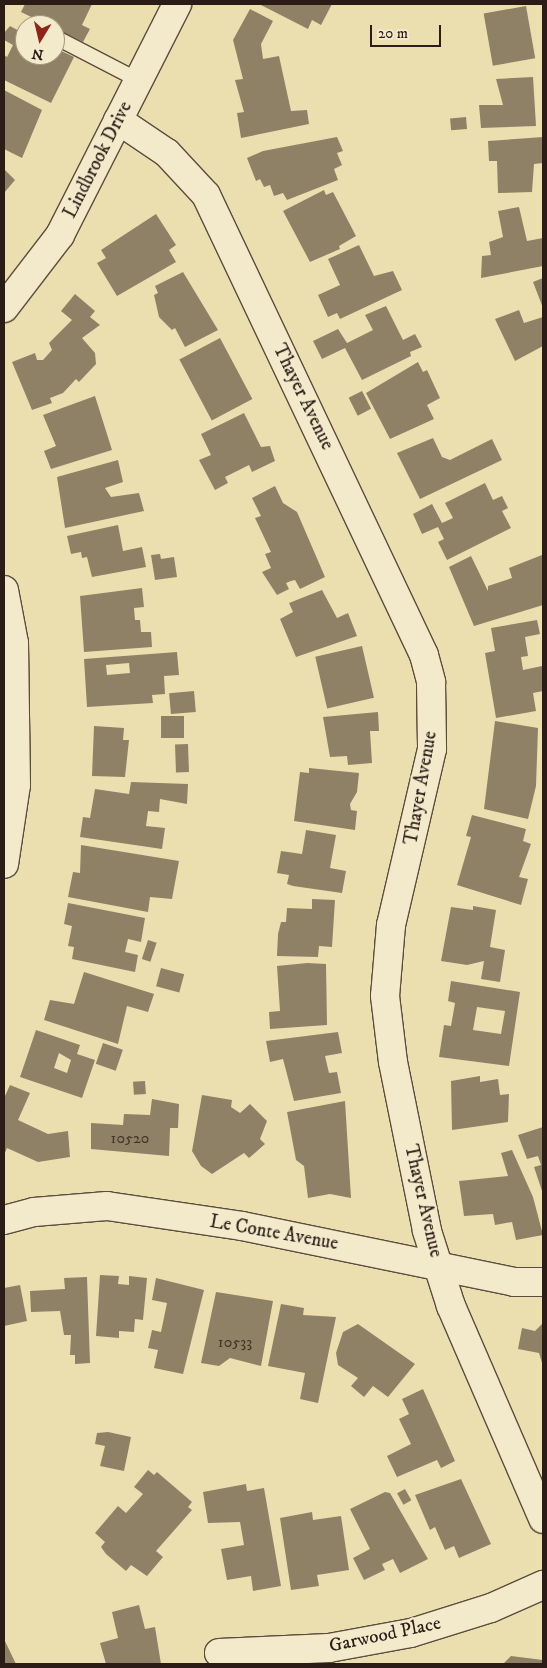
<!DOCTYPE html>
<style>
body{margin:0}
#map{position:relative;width:547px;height:1668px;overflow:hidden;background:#ecdfaf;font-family:"IM FELL DW Pica",serif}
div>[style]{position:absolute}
.building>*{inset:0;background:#8f8166;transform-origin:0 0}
.roads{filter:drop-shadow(1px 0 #5b4d3d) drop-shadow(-1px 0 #5b4d3d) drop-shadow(0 1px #5b4d3d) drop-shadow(0 -1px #5b4d3d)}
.service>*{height:14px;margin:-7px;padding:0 7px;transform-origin:7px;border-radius:7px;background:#f3eacb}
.minor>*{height:28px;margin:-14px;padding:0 14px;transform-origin:14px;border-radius:14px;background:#f3eacb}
span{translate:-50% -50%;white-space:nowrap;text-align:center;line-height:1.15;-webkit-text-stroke:4.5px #f3eacb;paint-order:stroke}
.number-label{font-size:16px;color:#44352b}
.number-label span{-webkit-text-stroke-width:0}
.street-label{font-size:19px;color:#2b1c17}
.frame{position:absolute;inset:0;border:5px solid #2b1c17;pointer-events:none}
.north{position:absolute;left:15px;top:15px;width:50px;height:50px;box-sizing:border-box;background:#f3eacb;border:1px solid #a39883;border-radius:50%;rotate:189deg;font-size:14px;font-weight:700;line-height:20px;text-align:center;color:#2b1c17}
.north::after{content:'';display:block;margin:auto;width:18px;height:22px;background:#8f2418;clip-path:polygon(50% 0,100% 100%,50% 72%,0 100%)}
.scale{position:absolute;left:370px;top:25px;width:71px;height:22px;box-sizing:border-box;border:2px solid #2b1c17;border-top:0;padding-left:6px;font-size:15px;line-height:18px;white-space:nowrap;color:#2b1c17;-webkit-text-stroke:4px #f3eacb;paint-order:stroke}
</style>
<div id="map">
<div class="building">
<i style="clip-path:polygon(25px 4px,92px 4px,82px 25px,90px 29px,83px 42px,21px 12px)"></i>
<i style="clip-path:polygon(259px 4px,332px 4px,321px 25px,312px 20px,308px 29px)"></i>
<i style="left:526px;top:6px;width:53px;height:43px;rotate:80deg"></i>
<i style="clip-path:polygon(250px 9px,273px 21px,261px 44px,263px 59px,279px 56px,291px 111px,307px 110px,309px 124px,241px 138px,237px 113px,244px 112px,235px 80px,243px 79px,233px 40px)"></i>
<i style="clip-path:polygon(10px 26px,25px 34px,25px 55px,55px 55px,55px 48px,74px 57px,51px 103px,4px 80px,4px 55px,7px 57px,13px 45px,4px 40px,4px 33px)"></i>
<i style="clip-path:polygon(533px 77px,536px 126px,481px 128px,479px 105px,503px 105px,496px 79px)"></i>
<i style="clip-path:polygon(4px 90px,42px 110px,22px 158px,4px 149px)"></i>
<i style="left:466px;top:117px;width:12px;height:16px;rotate:85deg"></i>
<i style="clip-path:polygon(337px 137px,343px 151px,337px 153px,342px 165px,334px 169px,338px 180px,287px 200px,283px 193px,274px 196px,270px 185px,264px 187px,260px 179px,256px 181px,247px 158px,263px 151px)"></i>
<i style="clip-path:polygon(543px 137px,543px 163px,534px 164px,532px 192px,498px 193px,497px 161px,489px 161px,488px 141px)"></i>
<i style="clip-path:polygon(4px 169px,15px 180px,4px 193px)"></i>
<i style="clip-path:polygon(324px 190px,326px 195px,333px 192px,356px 236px,339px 246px,340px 249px,310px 262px,283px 211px)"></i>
<i style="clip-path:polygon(519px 207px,527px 241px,543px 238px,543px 266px,481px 278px,482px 256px,491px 255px,489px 242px,503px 237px,498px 211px)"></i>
<i style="clip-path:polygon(156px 214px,176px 245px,169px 250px,176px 262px,117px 296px,97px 263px,106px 258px,101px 250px)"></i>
<i style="clip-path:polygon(359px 245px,374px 276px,393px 271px,402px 290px,340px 319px,337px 313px,328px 317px,318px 295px,340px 285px,328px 259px)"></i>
<i style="clip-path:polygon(183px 272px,218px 330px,185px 347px,175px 328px,172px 330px,159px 317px,154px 295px,158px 293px,155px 286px)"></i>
<i style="clip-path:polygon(543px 278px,543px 308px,533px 282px)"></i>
<i style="clip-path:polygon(75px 294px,95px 311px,90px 317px,100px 325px,82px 338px,95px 353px,96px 364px,79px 382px,76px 379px,63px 393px,50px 398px,52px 403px,32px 410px,12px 362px,35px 353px,37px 360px,43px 360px,52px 350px,49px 343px,72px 320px,61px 311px)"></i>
<i style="clip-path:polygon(386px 306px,403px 340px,415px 334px,422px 347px,410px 352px,411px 356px,362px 380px,345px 348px,322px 359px,313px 341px,338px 329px,347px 343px,373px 330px,365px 315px)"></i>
<i style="clip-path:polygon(519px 310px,524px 323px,543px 317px,543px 346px,515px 361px,495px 319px)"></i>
<i style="left:220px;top:338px;width:69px;height:46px;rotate:62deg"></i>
<i style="clip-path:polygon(418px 362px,423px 372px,427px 370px,440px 398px,427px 405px,434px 419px,390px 439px,366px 393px)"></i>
<i style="left:362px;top:391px;width:20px;height:15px;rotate:63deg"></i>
<i style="clip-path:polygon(95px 396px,112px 450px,51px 469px,44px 451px,56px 446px,43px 415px)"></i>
<i style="clip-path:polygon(244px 413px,261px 447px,270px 446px,275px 461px,252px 472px,249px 465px,225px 477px,228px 483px,215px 490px,199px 460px,211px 455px,201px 434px)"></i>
<i style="clip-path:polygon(433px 438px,442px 457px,450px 460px,492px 439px,502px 460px,420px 499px,397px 453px)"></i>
<i style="clip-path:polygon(118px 460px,123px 482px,105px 488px,111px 497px,139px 493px,144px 511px,65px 528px,57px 477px)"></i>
<i style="clip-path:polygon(485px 483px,493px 500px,502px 496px,508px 508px,502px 511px,511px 528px,447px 560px,438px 542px,444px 539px,438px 527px,422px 534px,413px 514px,432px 504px,442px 523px,453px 518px,445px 503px)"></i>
<i style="clip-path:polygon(275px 486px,283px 503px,297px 512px,325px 577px,300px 589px,295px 580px,291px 581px,286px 583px,289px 589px,277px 595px,262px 572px,271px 568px,265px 554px,271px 552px,255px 518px,261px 516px,252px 498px)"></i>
<i style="clip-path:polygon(118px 525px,123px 551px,142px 547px,146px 567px,92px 577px,87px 557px,82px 558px,81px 552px,71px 554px,67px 536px)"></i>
<i style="clip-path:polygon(160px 554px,161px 559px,174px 557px,177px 577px,155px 580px,151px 555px)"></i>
<i style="clip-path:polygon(542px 555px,543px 605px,474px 626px,449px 567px,471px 556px,488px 591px,488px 586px,512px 578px,509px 568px)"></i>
<i style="clip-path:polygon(142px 588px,144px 607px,134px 608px,135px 620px,140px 620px,141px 632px,151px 632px,152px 647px,84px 652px,80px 596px)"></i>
<i style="clip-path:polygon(322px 590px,337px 618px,348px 613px,357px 636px,296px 657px,280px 619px,293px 612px,289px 603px)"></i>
<i style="clip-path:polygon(537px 620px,540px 634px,525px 637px,528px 656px,521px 657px,523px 670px,542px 666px,543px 691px,533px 693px,536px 711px,496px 718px,485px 653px,495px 651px,491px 628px)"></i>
<i style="left:362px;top:646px;width:53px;height:48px;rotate:77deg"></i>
<i style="clip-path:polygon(evenodd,177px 652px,179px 675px,164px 676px,165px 694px,152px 695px,153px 703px,87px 707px,84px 659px,177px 652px,129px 663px,130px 673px,107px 675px,106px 665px,129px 663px)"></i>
<i style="left:194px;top:691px;width:21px;height:25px;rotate:85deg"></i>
<i style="clip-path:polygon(378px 712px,379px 731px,370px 731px,372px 763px,348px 765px,347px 756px,330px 757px,323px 717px)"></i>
<i style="left:161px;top:716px;width:23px;height:22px"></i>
<i style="clip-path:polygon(495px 721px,538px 728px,536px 786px,528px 819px,484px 809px)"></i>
<i style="clip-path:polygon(94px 726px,124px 728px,123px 740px,129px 740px,125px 777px,92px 776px)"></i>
<i style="left:188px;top:744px;width:28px;height:13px;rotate:88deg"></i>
<i style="clip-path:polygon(309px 768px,359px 773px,357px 792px,350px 804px,351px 810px,357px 811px,355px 830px,294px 821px,300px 772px,309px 773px)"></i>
<i style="clip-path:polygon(131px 782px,188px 784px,187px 804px,160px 799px,159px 812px,148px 811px,146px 826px,165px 828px,162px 849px,80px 837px,83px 817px,90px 818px,95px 789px,129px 794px)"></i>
<i style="clip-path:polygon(472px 815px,526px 829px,523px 841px,531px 844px,519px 877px,528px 879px,521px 905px,457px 885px,471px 837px,466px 836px)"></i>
<i style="clip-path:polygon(306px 830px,336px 835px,330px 868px,346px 871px,342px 893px,293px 886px,287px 884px,289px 875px,277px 873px,281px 851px,302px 854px)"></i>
<i style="clip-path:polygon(81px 845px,179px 861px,172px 899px,150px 897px,148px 912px,68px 897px,73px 872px,80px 873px)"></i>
<i style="clip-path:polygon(312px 899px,335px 900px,332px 947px,319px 946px,318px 957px,277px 956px,278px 934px,281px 922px,286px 922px,287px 908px,312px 909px)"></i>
<i style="clip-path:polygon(68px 903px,145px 918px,141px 942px,128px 939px,125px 952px,138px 955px,135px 972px,72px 959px,74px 947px,68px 946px,72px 926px,64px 924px)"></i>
<i style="clip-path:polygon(473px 906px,496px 910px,490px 947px,505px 950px,500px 982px,481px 979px,484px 961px,467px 965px,441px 961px,451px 907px,473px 910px)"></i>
<i style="left:148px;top:940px;width:9px;height:20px;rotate:18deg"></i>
<i style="clip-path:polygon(307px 963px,326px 964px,327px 1025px,270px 1029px,269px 1012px,280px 1011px,277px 966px)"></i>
<i style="left:161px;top:968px;width:24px;height:19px;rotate:15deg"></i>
<i style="clip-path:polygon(84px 972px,154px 994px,148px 1012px,127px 1006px,118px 1044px,44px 1020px,50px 1000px,74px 1004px)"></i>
<i style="clip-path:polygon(evenodd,451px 981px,520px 992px,509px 1066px,439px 1057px,444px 1025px,451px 1026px,455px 1003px,448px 1001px,451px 981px,477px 1007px,505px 1011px,501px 1034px,473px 1030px,477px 1007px)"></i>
<i style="clip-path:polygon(evenodd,36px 1030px,80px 1045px,77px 1054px,95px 1060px,82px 1098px,20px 1077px,36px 1030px,59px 1053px,71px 1060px,67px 1073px,54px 1068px,59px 1053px)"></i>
<i style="clip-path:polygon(338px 1032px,342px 1053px,325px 1056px,329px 1073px,337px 1072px,341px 1093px,294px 1101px,283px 1059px,270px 1062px,266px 1041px)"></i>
<i style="left:103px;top:1043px;width:21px;height:22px;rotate:19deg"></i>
<i style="clip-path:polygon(480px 1076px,480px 1082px,498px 1079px,500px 1095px,509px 1094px,508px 1122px,452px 1130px,451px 1081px)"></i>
<i style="left:145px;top:1081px;width:13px;height:12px;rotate:86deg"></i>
<i style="clip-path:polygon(10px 1085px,30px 1093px,18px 1120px,48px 1134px,68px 1131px,70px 1157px,38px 1162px,7px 1148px,4px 1155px,4px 1098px)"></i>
<i style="clip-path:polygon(202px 1095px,232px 1100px,231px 1107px,240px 1113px,250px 1104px,267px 1121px,260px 1139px,265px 1144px,249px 1158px,244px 1153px,212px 1174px,201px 1166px,192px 1151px)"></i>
<i style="clip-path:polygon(152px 1099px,179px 1104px,178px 1128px,170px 1128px,169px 1156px,91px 1149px,91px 1123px,123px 1125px,124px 1114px,150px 1115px)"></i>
<i style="clip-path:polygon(345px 1101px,351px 1198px,330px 1194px,308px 1198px,304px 1166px,296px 1160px,287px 1112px)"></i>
<i style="clip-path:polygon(543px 1127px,543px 1194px,534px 1167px,541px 1165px,538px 1156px,527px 1159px,518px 1135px)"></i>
<i style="clip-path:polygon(512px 1150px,533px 1197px,543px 1235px,516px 1240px,512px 1222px,495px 1225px,493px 1214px,464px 1216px,459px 1181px,508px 1176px,501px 1153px)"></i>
<i style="clip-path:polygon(100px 1275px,119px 1276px,118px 1284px,129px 1285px,129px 1276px,147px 1278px,143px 1320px,135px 1319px,134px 1332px,119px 1331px,119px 1338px,96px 1336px)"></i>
<i style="clip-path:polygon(87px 1277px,90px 1363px,75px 1364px,75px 1355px,70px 1355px,71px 1335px,64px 1335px,60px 1311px,31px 1312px,30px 1291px,65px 1289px,64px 1278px)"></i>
<i style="clip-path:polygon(156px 1278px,204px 1290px,183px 1374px,154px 1368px,158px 1350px,148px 1348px,152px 1330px,161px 1332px,167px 1303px,152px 1300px)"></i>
<i style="clip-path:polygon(20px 1285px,27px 1321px,4px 1326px,4px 1288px)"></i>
<i style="clip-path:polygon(216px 1292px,273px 1301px,261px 1366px,230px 1358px,219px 1366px,201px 1363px)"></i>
<i style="clip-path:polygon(281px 1304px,304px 1308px,303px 1315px,336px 1317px,318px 1403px,300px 1399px,305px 1373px,268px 1366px)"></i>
<i style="clip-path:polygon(543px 1323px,543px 1366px,539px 1353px,518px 1349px,522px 1328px,535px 1331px)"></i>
<i style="clip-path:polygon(358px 1324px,415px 1364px,388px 1397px,373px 1386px,364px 1397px,351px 1386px,358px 1378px,338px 1365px,336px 1353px,343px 1332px)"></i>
<i style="clip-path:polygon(423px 1389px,455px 1461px,441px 1468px,437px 1460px,397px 1477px,387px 1456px,411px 1444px,399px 1419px,409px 1414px,402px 1399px)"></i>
<i style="clip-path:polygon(108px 1432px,131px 1437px,124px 1471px,100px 1466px,105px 1446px,95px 1444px,97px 1433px)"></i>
<i style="clip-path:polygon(148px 1470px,154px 1475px,157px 1472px,192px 1502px,188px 1507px,192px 1510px,156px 1551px,163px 1557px,147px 1576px,131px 1565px,126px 1571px,106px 1554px,101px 1547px,105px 1542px,95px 1533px,118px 1506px,126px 1513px,143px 1494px,134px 1487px)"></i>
<i style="clip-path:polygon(461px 1479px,491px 1544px,459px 1558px,454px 1546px,445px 1550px,435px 1527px,430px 1530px,415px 1495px)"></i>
<i style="clip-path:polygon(246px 1484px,247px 1491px,264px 1488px,281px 1586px,253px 1591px,251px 1576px,227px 1580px,221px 1549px,244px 1545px,240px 1522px,208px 1523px,203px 1492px)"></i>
<i style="left:405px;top:1489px;width:13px;height:9px;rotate:61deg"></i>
<i style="clip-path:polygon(385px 1492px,390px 1493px,428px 1559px,400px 1573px,393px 1559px,382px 1564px,385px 1570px,364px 1580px,353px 1558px,370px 1549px,350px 1509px)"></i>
<i style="clip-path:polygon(312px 1512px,313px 1520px,341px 1516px,349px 1570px,317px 1575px,319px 1586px,291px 1590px,280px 1518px)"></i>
<i style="clip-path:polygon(139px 1605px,145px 1629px,155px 1627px,161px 1664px,106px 1664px,100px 1643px,118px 1638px,112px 1612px)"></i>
<i style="clip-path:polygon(4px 1639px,16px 1664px,4px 1664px)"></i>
<i style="clip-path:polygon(511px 1656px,543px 1660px,543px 1664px,503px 1664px)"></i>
</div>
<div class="roads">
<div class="service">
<i style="left:55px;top:37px;width:93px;rotate:27.4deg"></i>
</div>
<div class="minor">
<i style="left:118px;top:120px;width:59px;rotate:34deg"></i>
<i style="left:167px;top:153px;width:57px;rotate:47.1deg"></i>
<i style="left:206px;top:195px;width:509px;rotate:64.64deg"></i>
<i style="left:424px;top:655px;width:28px;rotate:75deg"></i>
<i style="left:431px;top:682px;width:67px;rotate:89.1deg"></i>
<i style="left:432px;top:749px;width:181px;rotate:103.1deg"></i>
<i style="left:391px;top:925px;width:71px;rotate:94.8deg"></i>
<i style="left:385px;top:996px;width:66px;rotate:83.1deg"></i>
<i style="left:393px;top:1062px;width:172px;rotate:78.6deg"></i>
<i style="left:427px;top:1231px;width:79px;rotate:72.3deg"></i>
<i style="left:451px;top:1306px;width:232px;rotate:66.6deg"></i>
<i style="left:4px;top:308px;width:92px;rotate:-52.5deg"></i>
<i style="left:60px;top:235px;width:259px;rotate:-63.1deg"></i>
<i style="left:4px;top:590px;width:54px;rotate:79.3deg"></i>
<i style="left:14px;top:643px;width:142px;rotate:89.2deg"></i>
<i style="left:16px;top:785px;width:80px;rotate:98.6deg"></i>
<i style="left:4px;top:1220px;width:31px;rotate:-15deg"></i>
<i style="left:34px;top:1212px;width:73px;rotate:-4.7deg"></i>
<i style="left:107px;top:1206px;width:136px;rotate:8.4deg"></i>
<i style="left:242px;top:1226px;width:278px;rotate:11.6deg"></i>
<i style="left:514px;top:1282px;width:29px"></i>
<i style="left:219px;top:1653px;width:110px;rotate:-2.6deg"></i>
<i style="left:329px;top:1648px;width:83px;rotate:-10.4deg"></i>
<i style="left:411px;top:1633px;width:84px;rotate:-17.4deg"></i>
<i style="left:491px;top:1608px;width:57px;rotate:-23.9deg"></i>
</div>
</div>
<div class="number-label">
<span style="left:130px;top:1138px">10520</span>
<span style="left:235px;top:1342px">10533</span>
</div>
<div class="street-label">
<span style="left:98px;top:160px;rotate:-63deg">Lindbrook Drive</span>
<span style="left:303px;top:397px;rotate:64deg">Thayer Avenue</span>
<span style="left:421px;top:788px;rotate:-80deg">Thayer Avenue</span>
<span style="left:423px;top:1201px;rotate:77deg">Thayer Avenue</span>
<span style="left:274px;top:1233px;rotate:10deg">Le Conte Avenue</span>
<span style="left:385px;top:1635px;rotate:-12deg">Garwood Place</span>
</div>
<div class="frame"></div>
<div class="north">N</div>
<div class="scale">20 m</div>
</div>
